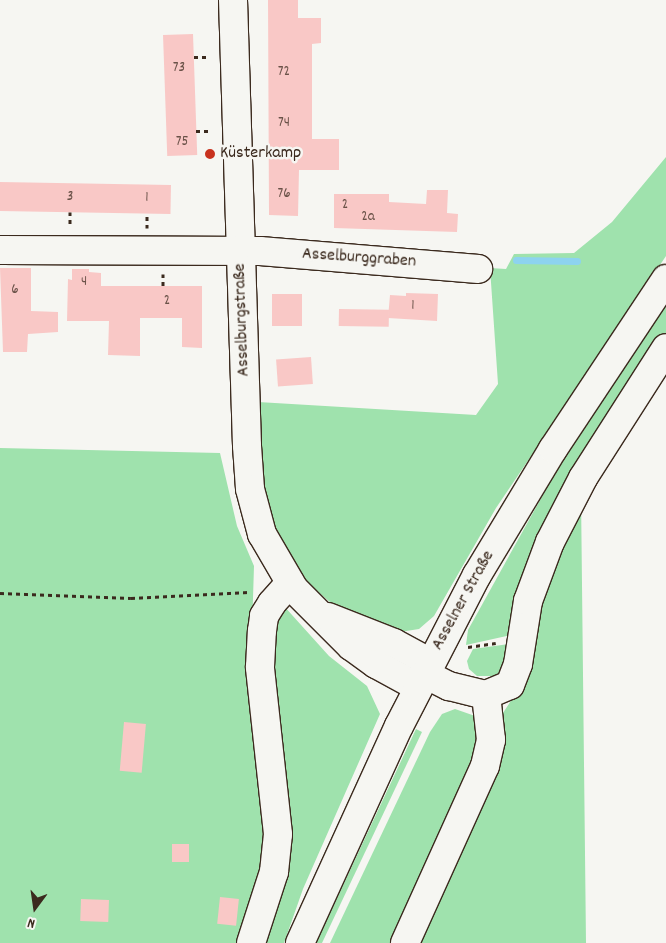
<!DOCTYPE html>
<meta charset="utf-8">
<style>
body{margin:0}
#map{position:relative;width:666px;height:943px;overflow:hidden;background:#f6f6f2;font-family:Dekko,sans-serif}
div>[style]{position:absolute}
.green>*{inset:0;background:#9fe2ad}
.stream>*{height:7px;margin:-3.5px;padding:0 3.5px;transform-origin:3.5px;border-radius:3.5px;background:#8dd3ef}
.building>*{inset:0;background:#f9c8c6;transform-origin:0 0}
.path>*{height:3px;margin-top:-1.5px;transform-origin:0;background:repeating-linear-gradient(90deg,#3b2a1e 0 4px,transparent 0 8px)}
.roads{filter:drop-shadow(1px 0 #3b2a1e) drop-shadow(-1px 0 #3b2a1e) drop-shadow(0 1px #3b2a1e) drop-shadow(0 -1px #3b2a1e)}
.minor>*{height:28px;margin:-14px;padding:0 14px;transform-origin:14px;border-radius:14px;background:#f6f6f2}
.major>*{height:28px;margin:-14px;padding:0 14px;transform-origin:14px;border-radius:14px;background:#f6f6f2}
.dots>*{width:14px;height:14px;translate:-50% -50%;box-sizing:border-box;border:2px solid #f6f6f2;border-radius:50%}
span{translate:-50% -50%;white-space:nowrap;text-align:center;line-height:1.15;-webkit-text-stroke:5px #f6f6f2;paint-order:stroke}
.number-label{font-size:15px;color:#6a5248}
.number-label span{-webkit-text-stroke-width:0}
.poi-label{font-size:18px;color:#3b2a1e}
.left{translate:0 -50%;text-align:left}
.street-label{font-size:18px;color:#3b2a1e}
.north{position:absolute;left:10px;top:883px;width:50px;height:50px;-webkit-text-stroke:4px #f6f6f2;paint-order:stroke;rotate:194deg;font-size:14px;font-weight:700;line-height:20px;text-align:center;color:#3b2a1e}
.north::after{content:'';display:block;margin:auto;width:18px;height:22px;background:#3b2a1e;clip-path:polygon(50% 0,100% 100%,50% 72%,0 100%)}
</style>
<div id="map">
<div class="green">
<i style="clip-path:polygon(666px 157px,666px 256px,496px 508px,434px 616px,419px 629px,400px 632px,339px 610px,307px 582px,278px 539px,263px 492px,258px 402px,476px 415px,498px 384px,490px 268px,506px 269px,514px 254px,574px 253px,612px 222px)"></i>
<i style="clip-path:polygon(666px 299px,666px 336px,511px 635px,466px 645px,468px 630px,570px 446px)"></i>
<i style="clip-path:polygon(0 448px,220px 453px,237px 526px,254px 566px,252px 631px,270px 833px,237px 943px,0 943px)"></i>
<i style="clip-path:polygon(581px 494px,586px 943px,411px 943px,501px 716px,522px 684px,544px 578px)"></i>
<i style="clip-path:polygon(283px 605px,329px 656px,367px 686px,380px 714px,303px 889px,284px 943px,257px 943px,268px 915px,266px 639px)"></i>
<i style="clip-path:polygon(509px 644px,503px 666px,496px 676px,477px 676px,469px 669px,467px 661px,473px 649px)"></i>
<i style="clip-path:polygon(455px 709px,478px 717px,486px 736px,398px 943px,330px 943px,430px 732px,442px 714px)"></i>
<i style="clip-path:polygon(416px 729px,422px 732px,322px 943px,316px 943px)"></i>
</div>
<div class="stream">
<i style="left:516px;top:260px;width:61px;rotate:0.9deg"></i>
</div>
<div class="building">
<i style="clip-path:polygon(268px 0,298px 0,298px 18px,321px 18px,321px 43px,312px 44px,312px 139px,339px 139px,339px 170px,299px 170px,298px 216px,269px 215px)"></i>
<i style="left:193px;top:34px;width:121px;height:30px;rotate:88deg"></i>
<i style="left:0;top:182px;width:171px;height:29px;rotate:1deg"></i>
<i style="clip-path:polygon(427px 190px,448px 190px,447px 213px,458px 214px,457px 232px,334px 228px,334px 194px,389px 194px,389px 202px,426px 204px)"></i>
<i style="clip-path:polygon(0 268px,31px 268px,31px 311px,58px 312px,58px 332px,28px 334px,27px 352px,3px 352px)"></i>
<i style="clip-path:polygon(72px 269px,89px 269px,89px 272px,101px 273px,101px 286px,202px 286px,202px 348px,182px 347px,182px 318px,140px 318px,140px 356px,108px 355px,109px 321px,67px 321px,68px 279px,72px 280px)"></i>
<i style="clip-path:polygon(406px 293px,438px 294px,437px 321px,388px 318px,390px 295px,406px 296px)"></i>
<i style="left:272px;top:294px;width:30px;height:32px"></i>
<i style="left:339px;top:309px;width:50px;height:17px;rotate:1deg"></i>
<i style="left:311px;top:357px;width:27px;height:35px;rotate:86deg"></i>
<i style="left:124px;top:722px;width:22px;height:49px;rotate:5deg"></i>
<i style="left:172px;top:844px;width:17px;height:18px"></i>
<i style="left:220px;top:897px;width:19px;height:27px;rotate:6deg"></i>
<i style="left:81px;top:899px;width:28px;height:22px;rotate:2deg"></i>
</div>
<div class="path">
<i style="left:194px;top:57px;width:16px"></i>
<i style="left:196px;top:131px;width:16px"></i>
<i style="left:70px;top:212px;width:14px;rotate:90deg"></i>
<i style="left:147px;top:228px;width:15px;rotate:-90deg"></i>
<i style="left:163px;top:274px;width:12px;rotate:90deg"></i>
<i style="left:0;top:593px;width:131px;rotate:2.2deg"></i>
<i style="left:131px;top:598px;width:118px;rotate:-2.9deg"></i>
<i style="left:468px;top:647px;width:28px;rotate:-8deg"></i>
</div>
<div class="roads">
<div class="minor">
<i style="left:233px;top:0;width:446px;rotate:88.2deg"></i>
<i style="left:247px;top:446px;width:43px;rotate:86deg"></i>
<i style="left:250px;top:489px;width:47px;rotate:75.1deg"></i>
<i style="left:262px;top:534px;width:64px;rotate:59.8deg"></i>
<i style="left:294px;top:589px;width:81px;rotate:45deg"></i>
<i style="left:351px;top:646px;width:31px;rotate:36deg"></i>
<i style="left:376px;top:664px;width:48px;rotate:28.7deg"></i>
<i style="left:0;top:250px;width:260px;rotate:0.2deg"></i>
<i style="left:260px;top:251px;width:219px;rotate:4.7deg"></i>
<i style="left:328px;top:617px;width:71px;rotate:21.5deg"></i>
<i style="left:394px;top:643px;width:42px;rotate:28.4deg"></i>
<i style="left:425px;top:674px;width:27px;rotate:27deg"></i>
<i style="left:449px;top:686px;width:38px;rotate:14deg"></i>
<i style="left:486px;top:695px;width:26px;rotate:-23deg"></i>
<i style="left:510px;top:685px;width:22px;rotate:-69deg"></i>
<i style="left:518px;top:664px;width:64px;rotate:-81deg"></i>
<i style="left:528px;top:601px;width:63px;rotate:-69.6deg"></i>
<i style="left:550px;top:542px;width:72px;rotate:-62.7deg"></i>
<i style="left:583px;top:478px;width:154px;rotate:-57.4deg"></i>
<i style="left:251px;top:943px;width:75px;rotate:-72.1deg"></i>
<i style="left:274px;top:872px;width:38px;rotate:-84deg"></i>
<i style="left:278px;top:834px;width:168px;rotate:-96.2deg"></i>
<i style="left:260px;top:667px;width:36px;rotate:-87deg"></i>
<i style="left:262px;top:631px;width:15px;rotate:-82deg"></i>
<i style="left:264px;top:616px;width:15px;rotate:-58deg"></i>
<i style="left:272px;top:603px;width:27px;rotate:-48deg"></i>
<i style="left:405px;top:943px;width:194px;rotate:-65.7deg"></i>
<i style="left:485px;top:766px;width:27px;rotate:-77deg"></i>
<i style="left:491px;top:740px;width:45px;rotate:-96.3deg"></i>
</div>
<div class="major">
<i style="left:300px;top:943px;width:239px;rotate:-65.5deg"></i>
<i style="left:399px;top:726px;width:170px;rotate:-62.7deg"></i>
<i style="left:477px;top:575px;width:147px;rotate:-58.9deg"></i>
<i style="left:553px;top:449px;width:204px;rotate:-56.4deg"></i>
</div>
</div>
<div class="dots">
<i style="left:210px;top:154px;background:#c8321e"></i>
</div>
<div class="number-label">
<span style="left:179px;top:69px">73</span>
<span style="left:284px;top:73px">72</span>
<span style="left:284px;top:124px">74</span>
<span style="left:182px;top:143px">75</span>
<span style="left:284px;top:195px">76</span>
<span style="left:70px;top:198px">3</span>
<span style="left:147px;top:199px">1</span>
<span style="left:345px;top:206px">2</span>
<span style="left:368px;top:218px">2a</span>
<span style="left:84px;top:283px">4</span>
<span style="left:15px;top:291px">6</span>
<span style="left:167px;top:302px">2</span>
<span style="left:413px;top:307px">1</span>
</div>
<div class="poi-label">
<span class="left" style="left:220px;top:154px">Küsterkamp</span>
</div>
<div class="street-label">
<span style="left:359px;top:259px;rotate:4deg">Asselburggraben</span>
<span style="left:243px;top:320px;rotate:-92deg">Asselburgstraße</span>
<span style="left:464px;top:601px;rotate:-61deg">Asselner Straße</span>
</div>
<div class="north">N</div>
</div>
